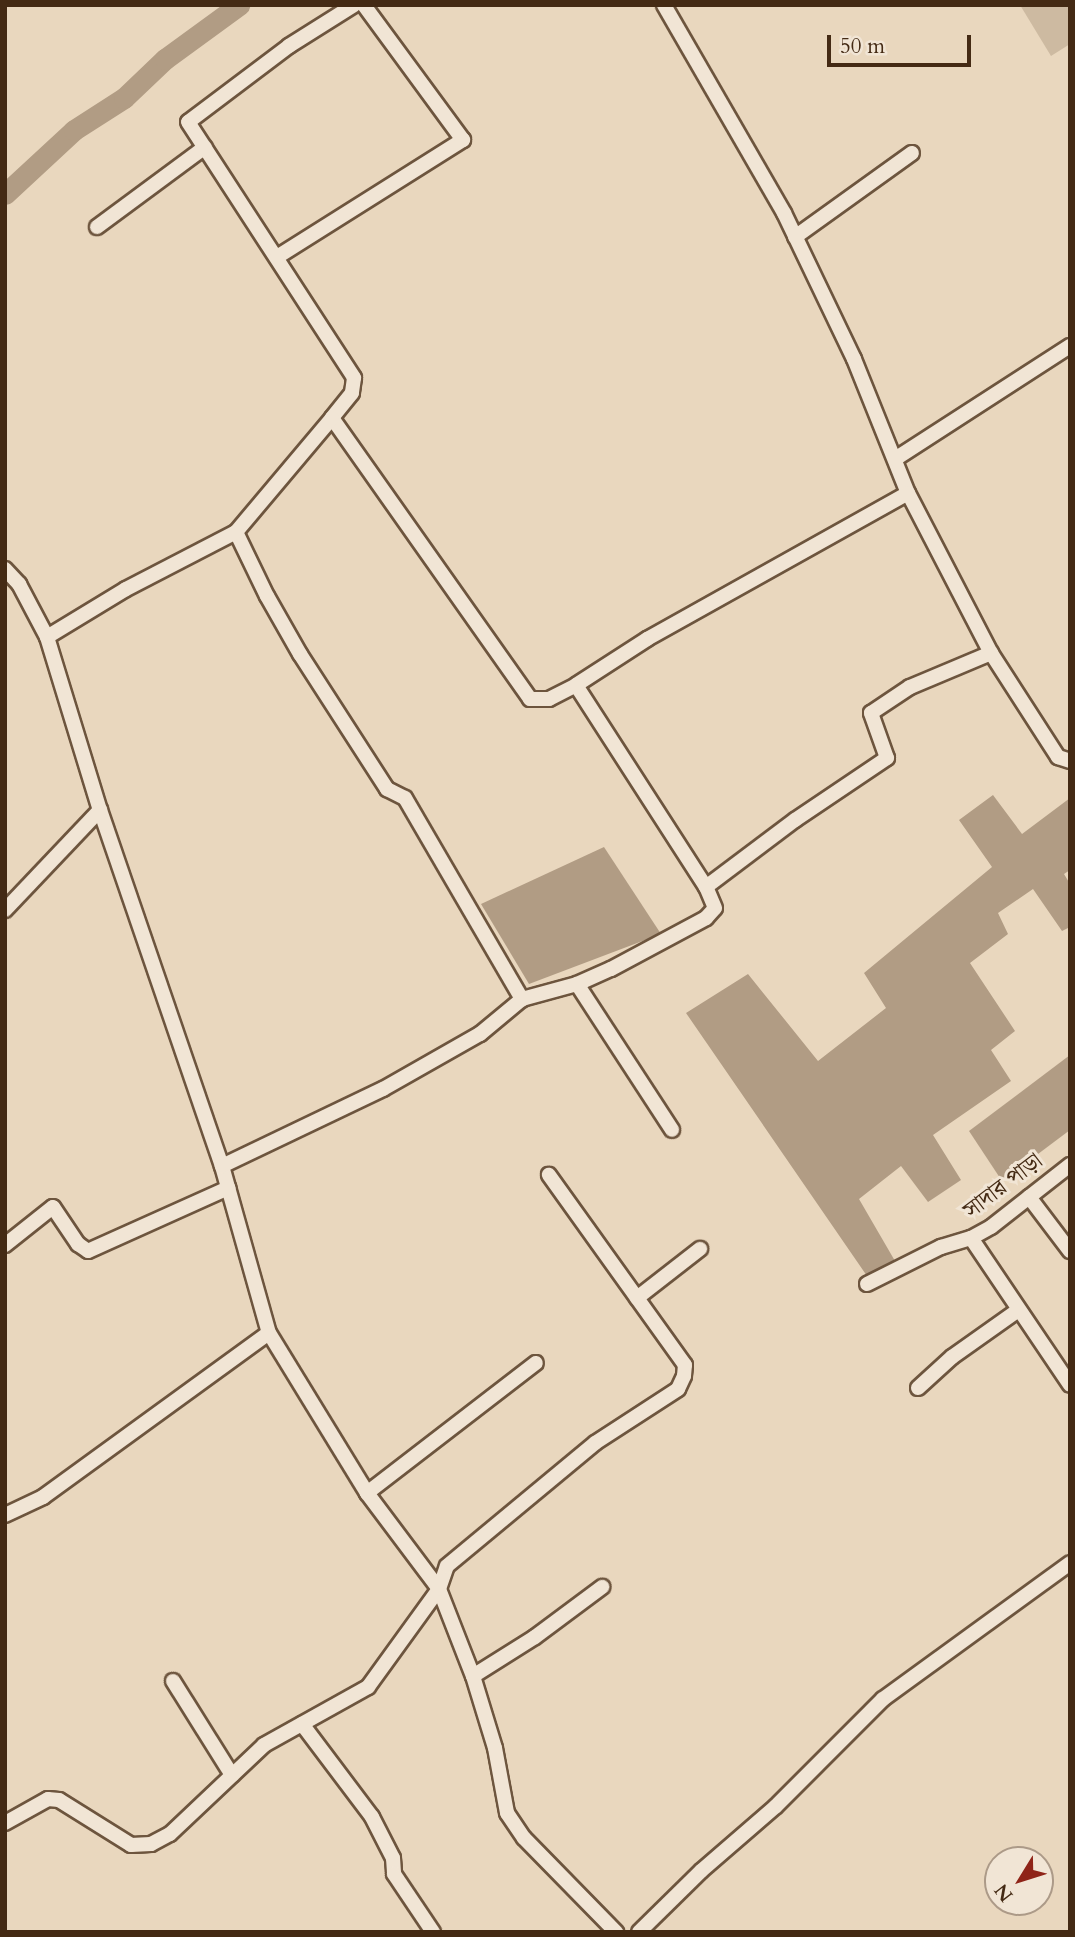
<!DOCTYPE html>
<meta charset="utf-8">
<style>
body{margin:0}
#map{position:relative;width:1075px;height:1937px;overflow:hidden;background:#e9d7be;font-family:Cardo,"Noto Serif Bengali",serif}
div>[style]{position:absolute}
.green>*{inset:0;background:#cdbaa1}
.water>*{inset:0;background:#b19c84}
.canal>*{height:21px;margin:-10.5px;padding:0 10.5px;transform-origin:10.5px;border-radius:10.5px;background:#b19c84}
.roads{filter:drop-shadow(2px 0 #6d553e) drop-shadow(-2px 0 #6d553e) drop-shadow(0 2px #6d553e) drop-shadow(0 -2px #6d553e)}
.minor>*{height:14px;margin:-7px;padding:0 7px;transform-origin:7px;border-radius:7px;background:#f1e5d5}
span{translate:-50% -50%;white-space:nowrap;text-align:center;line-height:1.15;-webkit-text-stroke:6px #f1e5d5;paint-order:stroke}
.street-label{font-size:23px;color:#442a14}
.frame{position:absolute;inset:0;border:7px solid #442a14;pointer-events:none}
.north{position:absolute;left:984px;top:1846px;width:70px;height:70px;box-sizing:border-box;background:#f1e5d5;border:2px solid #ac9a88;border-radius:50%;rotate:232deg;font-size:19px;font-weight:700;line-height:28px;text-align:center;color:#442a14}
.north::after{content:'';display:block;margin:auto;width:24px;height:32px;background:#8f2418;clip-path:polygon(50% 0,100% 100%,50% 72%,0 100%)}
.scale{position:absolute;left:827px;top:35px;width:144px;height:32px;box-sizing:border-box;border:4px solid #442a14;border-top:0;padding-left:9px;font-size:21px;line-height:24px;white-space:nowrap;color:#442a14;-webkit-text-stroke:5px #f1e5d5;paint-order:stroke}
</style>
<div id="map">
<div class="green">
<i style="clip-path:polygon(1020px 5px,1070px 5px,1070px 44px,1051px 56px)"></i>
</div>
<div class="water">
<i style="clip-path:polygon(993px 795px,1022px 834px,1070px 798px,1070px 870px,1064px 874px,1070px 884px,1070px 927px,1062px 931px,1033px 889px,998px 913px,1008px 934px,970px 963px,1015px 1031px,991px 1050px,1011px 1081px,933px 1135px,961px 1180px,928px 1202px,901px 1166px,859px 1199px,895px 1261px,867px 1276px,686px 1013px,748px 974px,818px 1061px,886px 1008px,864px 973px,992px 867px,959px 820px)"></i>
<i style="clip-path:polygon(604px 847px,661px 934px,529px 984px,481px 904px)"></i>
<i style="clip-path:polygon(1070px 1055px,1070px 1130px,1002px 1181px,969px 1131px)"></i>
</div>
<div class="canal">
<i style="left:5px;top:194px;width:94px;rotate:-42.8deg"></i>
<i style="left:74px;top:130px;width:59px;rotate:-32.6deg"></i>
<i style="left:124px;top:98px;width:57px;rotate:-43.6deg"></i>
<i style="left:165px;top:59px;width:92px;rotate:-36.1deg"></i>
</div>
<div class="roads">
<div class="minor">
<i style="left:354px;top:5px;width:77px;rotate:147.8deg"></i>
<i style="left:289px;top:46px;width:126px;rotate:143deg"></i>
<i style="left:188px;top:122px;width:305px;rotate:57deg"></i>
<i style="left:354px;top:378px;width:15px;rotate:98deg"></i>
<i style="left:352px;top:393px;width:32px;rotate:129deg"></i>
<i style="left:332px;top:418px;width:344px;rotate:54.8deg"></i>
<i style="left:530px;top:699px;width:19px"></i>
<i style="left:549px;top:699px;width:30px;rotate:-27deg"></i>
<i style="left:664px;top:5px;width:240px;rotate:60deg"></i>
<i style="left:784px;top:213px;width:162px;rotate:64.4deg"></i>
<i style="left:854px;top:359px;width:144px;rotate:68.1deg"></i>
<i style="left:97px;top:227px;width:134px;rotate:-36.5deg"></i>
<i style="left:795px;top:237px;width:144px;rotate:-35.7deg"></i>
<i style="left:277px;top:257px;width:220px;rotate:-32.2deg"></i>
<i style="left:463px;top:140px;width:167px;rotate:-126.3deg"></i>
<i style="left:332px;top:418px;width:149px;rotate:130.1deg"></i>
<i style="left:236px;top:532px;width:71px;rotate:64.2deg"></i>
<i style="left:267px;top:596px;width:67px;rotate:60.4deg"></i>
<i style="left:300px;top:654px;width:161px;rotate:57.2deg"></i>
<i style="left:387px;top:789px;width:20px;rotate:27deg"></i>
<i style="left:405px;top:798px;width:233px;rotate:59.8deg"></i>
<i style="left:895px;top:459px;width:208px;rotate:-32.9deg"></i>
<i style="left:5px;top:569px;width:21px;rotate:47deg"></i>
<i style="left:19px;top:584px;width:60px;rotate:62.2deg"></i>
<i style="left:47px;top:637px;width:181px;rotate:73deg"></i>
<i style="left:100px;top:810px;width:376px;rotate:71.1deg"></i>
<i style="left:222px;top:1166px;width:173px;rotate:74.3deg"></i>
<i style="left:269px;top:1333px;width:188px;rotate:58.5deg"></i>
<i style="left:367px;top:1493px;width:120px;rotate:53.1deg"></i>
<i style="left:439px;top:1589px;width:93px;rotate:68.7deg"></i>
<i style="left:473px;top:1676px;width:75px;rotate:73deg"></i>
<i style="left:495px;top:1748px;width:66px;rotate:79.5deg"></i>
<i style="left:507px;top:1813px;width:30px;rotate:56deg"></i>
<i style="left:524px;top:1838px;width:132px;rotate:45.6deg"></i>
<i style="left:47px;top:637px;width:92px;rotate:-31.3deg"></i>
<i style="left:126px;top:589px;width:124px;rotate:-27.4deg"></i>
<i style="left:706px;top:887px;width:111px;rotate:-37deg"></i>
<i style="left:795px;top:820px;width:111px;rotate:-34deg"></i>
<i style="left:887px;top:758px;width:48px;rotate:-109.6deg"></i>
<i style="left:871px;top:713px;width:47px;rotate:-33.7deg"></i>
<i style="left:910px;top:687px;width:88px;rotate:-22.8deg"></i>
<i style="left:5px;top:910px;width:138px;rotate:-46.5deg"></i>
<i style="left:577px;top:984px;width:174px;rotate:56.9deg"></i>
<i style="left:1070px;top:1165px;width:100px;rotate:141.9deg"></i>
<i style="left:991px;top:1227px;width:23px;rotate:151deg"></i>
<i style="left:971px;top:1238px;width:177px;rotate:56deg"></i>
<i style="left:222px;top:1166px;width:178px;rotate:-25.6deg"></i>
<i style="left:383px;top:1089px;width:112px;rotate:-29.6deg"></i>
<i style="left:480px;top:1034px;width:55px;rotate:-39.8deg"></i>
<i style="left:522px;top:999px;width:57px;rotate:-15.3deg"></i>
<i style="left:577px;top:984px;width:37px;rotate:-24deg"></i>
<i style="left:611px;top:969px;width:108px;rotate:-28.2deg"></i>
<i style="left:706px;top:918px;width:13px;rotate:-48deg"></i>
<i style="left:715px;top:908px;width:23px;rotate:-113deg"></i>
<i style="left:706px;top:887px;width:240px;rotate:-122.8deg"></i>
<i style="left:576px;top:685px;width:85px;rotate:-32.9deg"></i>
<i style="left:647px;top:639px;width:299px;rotate:-29.2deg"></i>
<i style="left:908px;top:493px;width:180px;rotate:62.6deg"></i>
<i style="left:991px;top:653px;width:124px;rotate:57.2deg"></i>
<i style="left:1058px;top:757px;width:13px;rotate:18deg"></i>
<i style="left:1029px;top:1197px;width:68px;rotate:52.8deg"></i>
<i style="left:5px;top:1245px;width:61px;rotate:-38.4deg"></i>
<i style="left:53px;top:1207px;width:45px;rotate:56deg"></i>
<i style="left:78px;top:1244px;width:12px;rotate:35deg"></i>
<i style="left:88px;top:1251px;width:154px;rotate:-24.2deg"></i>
<i style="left:867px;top:1284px;width:83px;rotate:-26.6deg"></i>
<i style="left:941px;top:1247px;width:31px;rotate:-17deg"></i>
<i style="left:637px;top:1298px;width:80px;rotate:-37.9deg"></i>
<i style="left:918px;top:1388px;width:46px;rotate:-42.4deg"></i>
<i style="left:952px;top:1357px;width:80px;rotate:-35.3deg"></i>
<i style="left:367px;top:1493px;width:213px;rotate:-37.6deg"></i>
<i style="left:5px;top:1515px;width:42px;rotate:-25.3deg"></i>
<i style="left:43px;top:1497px;width:279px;rotate:-36deg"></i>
<i style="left:473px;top:1676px;width:73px;rotate:-32.2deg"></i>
<i style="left:535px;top:1637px;width:84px;rotate:-36.7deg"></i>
<i style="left:173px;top:1681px;width:111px;rotate:57.9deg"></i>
<i style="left:302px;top:1724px;width:116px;rotate:53deg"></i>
<i style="left:372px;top:1817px;width:46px;rotate:62.9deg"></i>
<i style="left:393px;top:1858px;width:16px;rotate:86deg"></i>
<i style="left:394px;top:1874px;width:70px;rotate:56.1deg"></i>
<i style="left:5px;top:1823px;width:49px;rotate:-29.2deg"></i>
<i style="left:48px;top:1799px;width:11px;rotate:5deg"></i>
<i style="left:59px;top:1800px;width:85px;rotate:32deg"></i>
<i style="left:131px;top:1845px;width:20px;rotate:-3deg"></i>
<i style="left:151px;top:1844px;width:21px;rotate:-28deg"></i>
<i style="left:170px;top:1834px;width:129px;rotate:-43.4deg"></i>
<i style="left:264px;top:1745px;width:119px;rotate:-29.1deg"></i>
<i style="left:368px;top:1687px;width:121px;rotate:-54.1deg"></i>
<i style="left:439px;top:1589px;width:24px;rotate:-71deg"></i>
<i style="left:447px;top:1566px;width:192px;rotate:-39.7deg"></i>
<i style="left:595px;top:1443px;width:99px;rotate:-33deg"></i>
<i style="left:678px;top:1389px;width:14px;rotate:-65deg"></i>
<i style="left:684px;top:1376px;width:11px;rotate:-85deg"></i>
<i style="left:685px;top:1365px;width:234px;rotate:-125.6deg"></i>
<i style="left:639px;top:1932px;width:87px;rotate:-44.5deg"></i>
<i style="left:701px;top:1871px;width:99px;rotate:-40.9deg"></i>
<i style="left:776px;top:1806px;width:151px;rotate:-45deg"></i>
<i style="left:883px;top:1699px;width:231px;rotate:-36deg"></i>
</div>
</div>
<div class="street-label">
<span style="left:1003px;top:1186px;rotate:-37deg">সাদার পাড়া</span>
</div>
<div class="frame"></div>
<div class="north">N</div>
<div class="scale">50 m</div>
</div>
